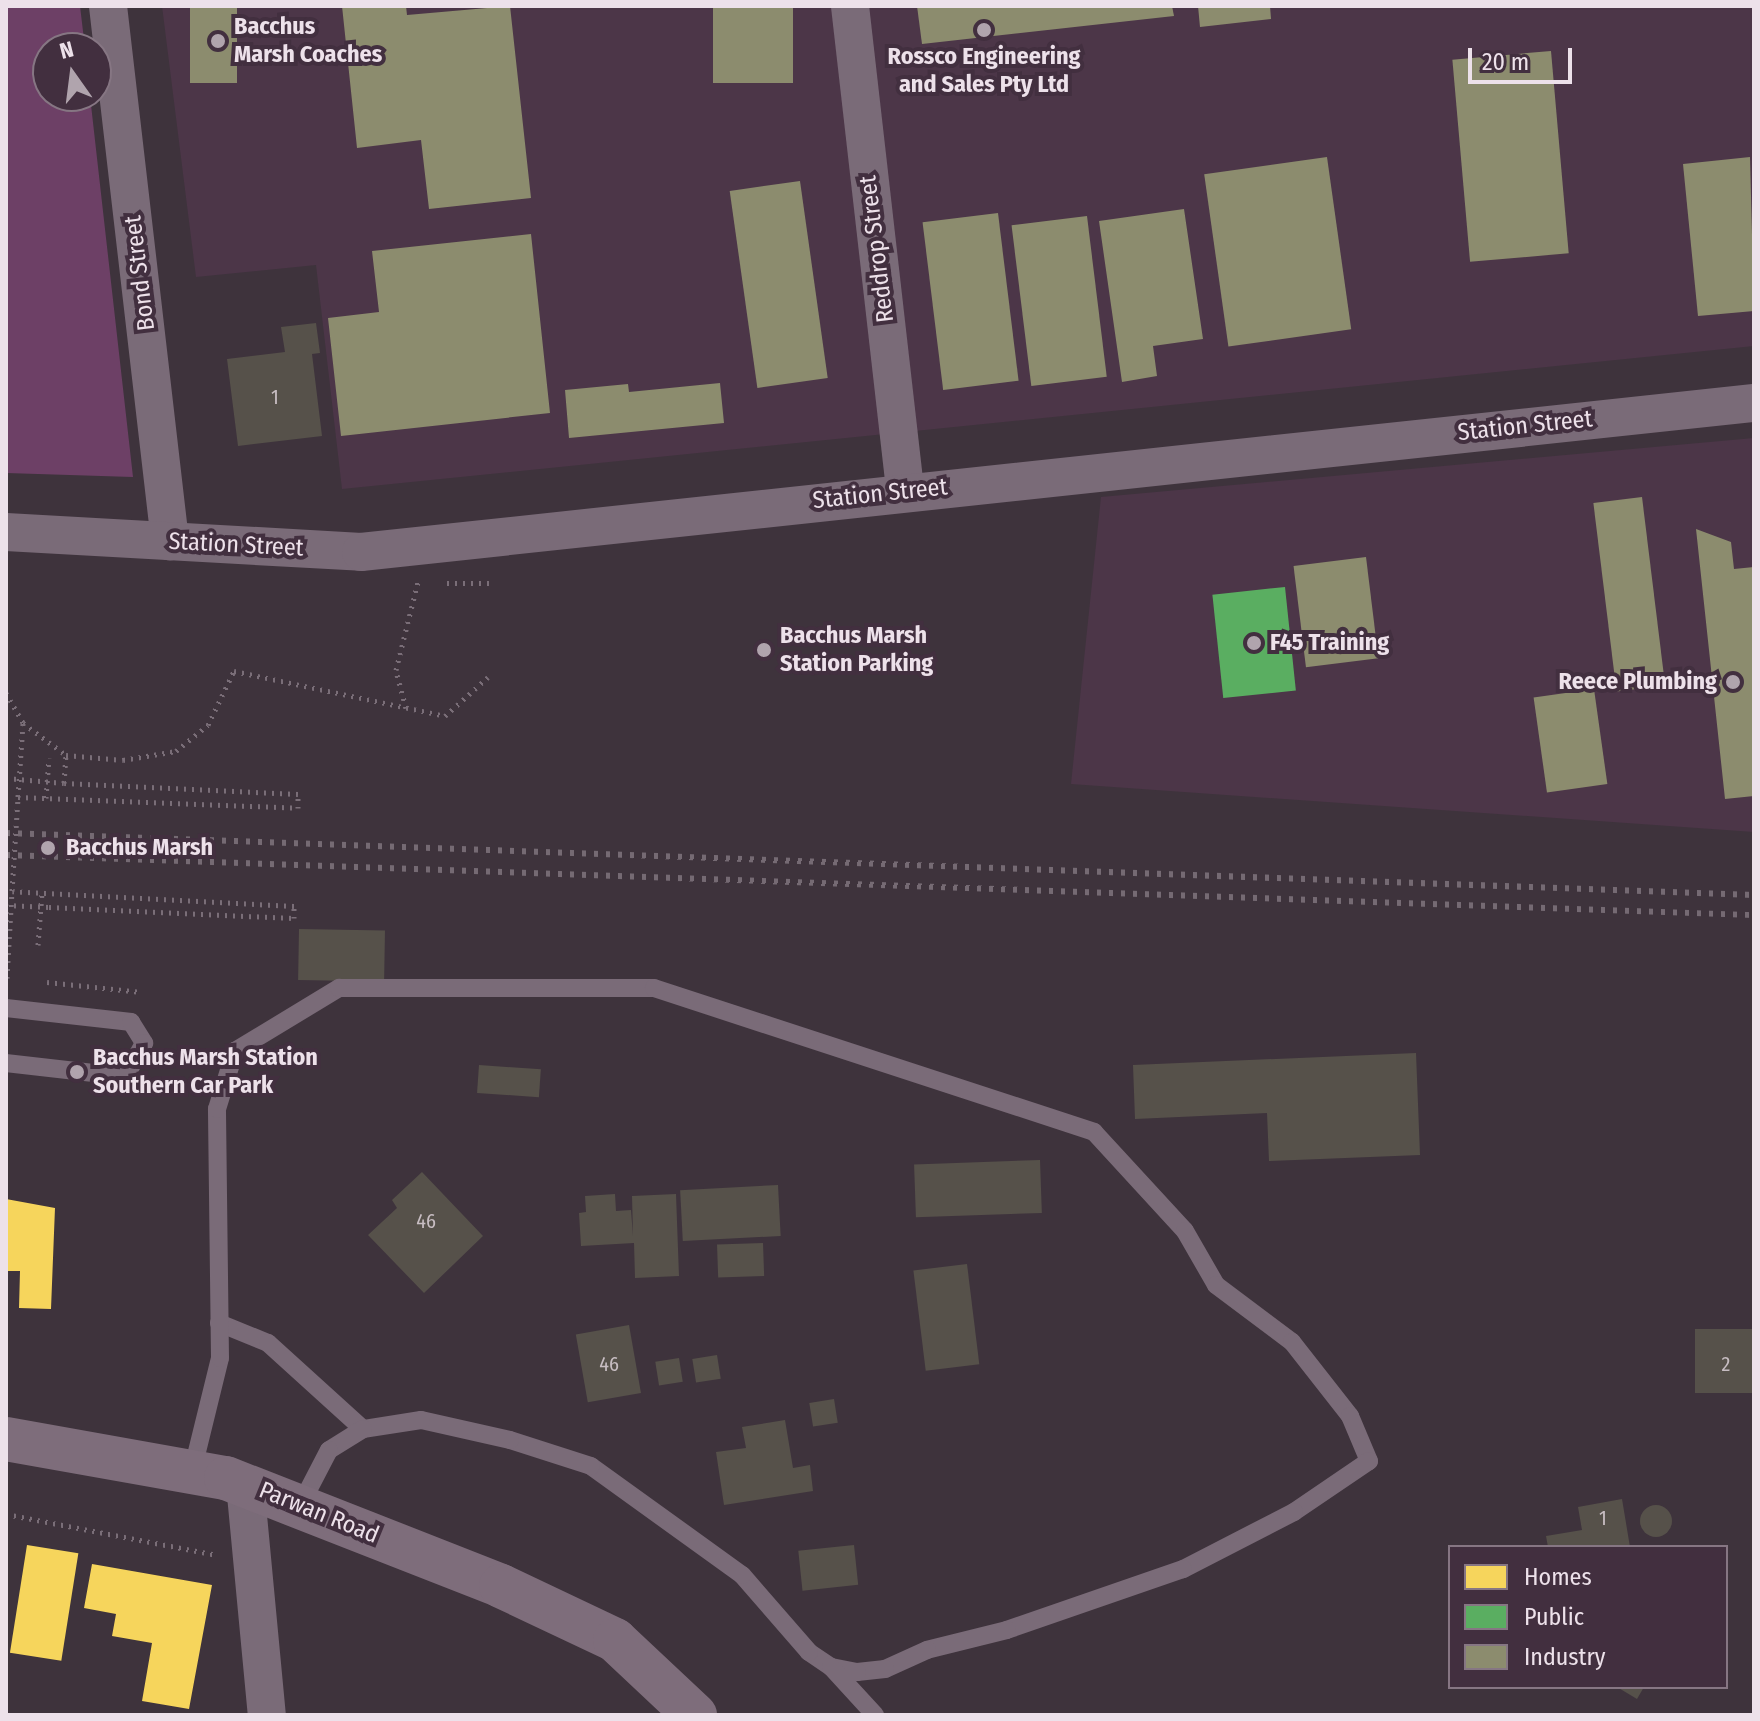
<!DOCTYPE html>
<style>
body{margin:0}
#map{position:relative;width:1760px;height:1721px;overflow:hidden;background:#3e333c;font-family:"Fira Sans Condensed",sans-serif}
div>[style]{position:absolute}
.built>*{inset:0;background:#4c3648}
.green>*{inset:0;background:#6d4066}
.homes>*{inset:0;background:#f6d55c;transform-origin:0 0}
.public>*{inset:0;background:#5aae61;transform-origin:0 0}
.industry>*{inset:0;background:#8c8c6e;transform-origin:0 0}
.building>*{inset:0;background:#56514a;transform-origin:0 0}
.round{border-radius:50%}
.path>*{height:5px;margin-top:-2.5px;transform-origin:0;background:repeating-linear-gradient(90deg,#7a6e78 0 2px,transparent 0 8px)}
.service>*{height:18px;margin:-9px;padding:0 9px;transform-origin:9px;border-radius:9px;background:#7a6b78}
.minor>*{height:38px;margin:-19px;padding:0 19px;transform-origin:19px;border-radius:19px;background:#7a6b78}
.secondary>*{height:44px;margin:-22px;padding:0 22px;transform-origin:22px;border-radius:22px;background:#7e6d7b}
.rail>*{height:6px;margin-top:-3px;transform-origin:0;background:repeating-linear-gradient(90deg,#756a73 0 4px,transparent 0 12px)}
.path-bridge>*{height:5px;margin-top:-2.5px;transform-origin:0;background:repeating-linear-gradient(90deg,#7a6e78 0 2px,transparent 0 8px)}
.dots>*{width:22px;height:22px;translate:-50% -50%;box-sizing:border-box;border:4px solid #422f3f;border-radius:50%}
span{translate:-50% -50%;white-space:nowrap;text-align:center;line-height:1.15;-webkit-text-stroke:8px #422f3f;paint-order:stroke}
.number-label{font-size:20px;color:#c7bdc2}
.number-label span{-webkit-text-stroke-width:0}
.poi-label{font-size:24px;color:#ede1ea;font-weight:700}
.left{translate:0 -50%;text-align:left}
.right{translate:-100% -50%;text-align:right}
.street-label{font-size:24px;color:#ede1ea}
.frame{position:absolute;inset:0;border:8px solid #ede1ea;pointer-events:none}
.legend{position:absolute;left:1448px;top:1545px;width:280px;height:144px;box-sizing:border-box;background:#422f3f;border:2px solid #867683;margin:0;padding:10px 14px;list-style:none;font-size:24px;color:#ede1ea}
.legend li{display:flex;align-items:center;gap:16px;height:40px}
.legend b{width:40px;border:2px solid #867683}
.north{position:absolute;left:32px;top:32px;width:80px;height:80px;box-sizing:border-box;background:#422f3f;border:2px solid #867683;border-radius:50%;rotate:346deg;font-size:22px;font-weight:700;line-height:32px;text-align:center;color:#ede1ea}
.north::after{content:'';display:block;margin:auto;width:28px;height:36px;background:#b0a4ad;clip-path:polygon(50% 0,100% 100%,50% 72%,0 100%)}
.scale{position:absolute;left:1468px;top:48px;width:104px;height:36px;box-sizing:border-box;border:4px solid #ede1ea;border-top:0;padding-left:10px;font-size:24px;line-height:28px;white-space:nowrap;color:#ede1ea;-webkit-text-stroke:6px #422f3f;paint-order:stroke}
</style>
<div id="map">
<div class="built">
<i style="clip-path:polygon(162px 6px,1754px 6px,1754px 346px,342px 489px,316px 265px,196px 277px)"></i>
<i style="clip-path:polygon(1754px 438px,1754px 832px,1071px 784px,1101px 497px)"></i>
</div>
<div class="green">
<i style="clip-path:polygon(6px 6px,80px 6px,85px 48px,48px 48px,48px 96px,90px 96px,133px 477px,6px 473px)"></i>
</div>
<div class="homes">
<i style="clip-path:polygon(6px 1199px,55px 1208px,51px 1309px,19px 1308px,20px 1271px,6px 1271px)"></i>
<i style="left:27px;top:1545px;width:52px;height:109px;rotate:9deg"></i>
<i style="clip-path:polygon(92px 1564px,212px 1585px,189px 1709px,142px 1701px,152px 1643px,112px 1636px,116px 1614px,84px 1608px)"></i>
</div>
<div class="public">
<i style="left:1285px;top:587px;width:104px;height:73px;rotate:84deg"></i>
</div>
<div class="industry">
<i style="left:190px;top:6px;width:47px;height:77px"></i>
<i style="clip-path:polygon(342px 6px,406px 6px,407px 15px,510px 6px,531px 198px,429px 209px,421px 140px,357px 148px)"></i>
<i style="left:713px;top:6px;width:80px;height:77px"></i>
<i style="clip-path:polygon(917px 6px,1172px 6px,1174px 16px,922px 44px)"></i>
<i style="clip-path:polygon(1198px 6px,1270px 6px,1271px 19px,1200px 27px)"></i>
<i style="left:1551px;top:51px;width:203px;height:99px;rotate:85deg"></i>
<i style="left:1327px;top:157px;width:174px;height:124px;rotate:82deg"></i>
<i style="clip-path:polygon(1750px 157px,1754px 311px,1698px 316px,1683px 164px)"></i>
<i style="left:800px;top:181px;width:199px;height:71px;rotate:82deg"></i>
<i style="clip-path:polygon(1184px 209px,1203px 339px,1153px 346px,1157px 376px,1122px 382px,1099px 221px)"></i>
<i style="left:998px;top:213px;width:169px;height:76px;rotate:83deg"></i>
<i style="left:1087px;top:216px;width:162px;height:76px;rotate:83deg"></i>
<i style="clip-path:polygon(531px 234px,550px 413px,341px 436px,328px 318px,379px 312px,372px 251px)"></i>
<i style="clip-path:polygon(720px 383px,724px 423px,569px 438px,565px 390px,628px 384px,629px 392px)"></i>
<i style="left:1642px;top:497px;width:190px;height:49px;rotate:83deg"></i>
<i style="clip-path:polygon(1696px 529px,1731px 542px,1734px 569px,1754px 567px,1754px 796px,1725px 799px)"></i>
<i style="left:1366px;top:557px;width:102px;height:73px;rotate:83deg"></i>
<i style="left:1594px;top:689px;width:96px;height:61px;rotate:82deg"></i>
</div>
<div class="building">
<i style="clip-path:polygon(316px 323px,320px 353px,312px 354px,322px 436px,238px 446px,227px 359px,285px 352px,281px 327px)"></i>
<i style="left:299px;top:929px;width:86px;height:51px;rotate:1deg"></i>
<i style="clip-path:polygon(1416px 1053px,1420px 1155px,1269px 1161px,1267px 1113px,1135px 1119px,1133px 1065px)"></i>
<i style="left:479px;top:1065px;width:62px;height:28px;rotate:4deg"></i>
<i style="left:1040px;top:1160px;width:53px;height:126px;rotate:88deg"></i>
<i style="clip-path:polygon(422px 1172px,483px 1236px,424px 1293px,368px 1235px,397px 1208px,392px 1200px)"></i>
<i style="left:778px;top:1185px;width:51px;height:98px;rotate:87deg"></i>
<i style="clip-path:polygon(615px 1194px,616px 1211px,631px 1210px,633px 1236px,632px 1196px,676px 1194px,679px 1276px,635px 1278px,634px 1243px,581px 1246px,579px 1213px,586px 1212px,585px 1196px)"></i>
<i style="left:763px;top:1243px;width:33px;height:46px;rotate:88deg"></i>
<i style="left:967px;top:1264px;width:101px;height:54px;rotate:83deg"></i>
<i style="left:629px;top:1325px;width:69px;height:54px;rotate:80deg"></i>
<i style="left:1754px;top:1329px;width:64px;height:59px;rotate:90deg"></i>
<i style="left:717px;top:1355px;width:24px;height:25px;rotate:81deg"></i>
<i style="left:679px;top:1358px;width:24px;height:24px;rotate:81deg"></i>
<i style="left:834px;top:1399px;width:24px;height:25px;rotate:81deg"></i>
<i style="clip-path:polygon(785px 1420px,793px 1468px,810px 1465px,813px 1491px,724px 1505px,716px 1452px,746px 1448px,742px 1427px)"></i>
<i style="clip-path:polygon(1622px 1499px,1630px 1547px,1548px 1547px,1546px 1536px,1582px 1530px,1578px 1507px)"></i>
<i class="round" style="left:1640px;top:1505px;width:32px;height:32px"></i>
<i style="left:854px;top:1545px;width:40px;height:56px;rotate:84deg"></i>
<i style="clip-path:polygon(1617px 1687px,1644px 1687px,1637px 1699px)"></i>
</div>
<div class="path">
<i style="left:447px;top:583px;width:43px"></i>
<i style="left:6px;top:693px;width:34px;rotate:60deg"></i>
<i style="left:23px;top:723px;width:54px;rotate:36.7deg"></i>
<i style="left:66px;top:755px;width:57px;rotate:5deg"></i>
<i style="left:123px;top:760px;width:54px;rotate:-9.6deg"></i>
<i style="left:176px;top:751px;width:41px;rotate:-39.1deg"></i>
<i style="left:208px;top:725px;width:60px;rotate:-64.3deg"></i>
<i style="left:234px;top:671px;width:216px;rotate:12deg"></i>
<i style="left:445px;top:716px;width:58px;rotate:-42.2deg"></i>
<i style="left:406px;top:708px;width:39px;rotate:-105deg"></i>
<i style="left:396px;top:670px;width:91px;rotate:-76deg"></i>
<i style="left:6px;top:778px;width:58px;rotate:4.9deg"></i>
<i style="left:64px;top:783px;width:28px;rotate:-86deg"></i>
<i style="left:6px;top:905px;width:43px;rotate:2.7deg"></i>
<i style="left:47px;top:982px;width:95px;rotate:6.1deg"></i>
<i style="left:6px;top:1514px;width:215px;rotate:11deg"></i>
</div>
<div class="service">
<i style="left:6px;top:1008px;width:126px;rotate:6.4deg"></i>
<i style="left:131px;top:1022px;width:25px;rotate:58deg"></i>
<i style="left:144px;top:1043px;width:33px;rotate:119deg"></i>
<i style="left:128px;top:1072px;width:17px;rotate:170deg"></i>
<i style="left:111px;top:1075px;width:106px;rotate:-173.5deg"></i>
<i style="left:219px;top:1323px;width:53px;rotate:22.2deg"></i>
<i style="left:268px;top:1343px;width:128px;rotate:42.2deg"></i>
<i style="left:192px;top:1472px;width:117px;rotate:-76.2deg"></i>
<i style="left:220px;top:1358px;width:249px;rotate:-90.7deg"></i>
<i style="left:217px;top:1109px;width:61px;rotate:-72.8deg"></i>
<i style="left:235px;top:1051px;width:122px;rotate:-31.2deg"></i>
<i style="left:339px;top:988px;width:315px"></i>
<i style="left:654px;top:988px;width:463px;rotate:18.1deg"></i>
<i style="left:1094px;top:1132px;width:134px;rotate:47.4deg"></i>
<i style="left:1185px;top:1231px;width:62px;rotate:60.1deg"></i>
<i style="left:1216px;top:1285px;width:95px;rotate:36.9deg"></i>
<i style="left:1292px;top:1342px;width:94px;rotate:51.9deg"></i>
<i style="left:1350px;top:1416px;width:49px;rotate:67.1deg"></i>
<i style="left:1369px;top:1461px;width:91px;rotate:145.8deg"></i>
<i style="left:1294px;top:1512px;width:125px;rotate:152.8deg"></i>
<i style="left:1183px;top:1569px;width:186px;rotate:160.9deg"></i>
<i style="left:1007px;top:1630px;width:82px;rotate:166deg"></i>
<i style="left:927px;top:1650px;width:46px;rotate:155.7deg"></i>
<i style="left:885px;top:1669px;width:28px;rotate:174deg"></i>
<i style="left:857px;top:1672px;width:26px;rotate:-169deg"></i>
<i style="left:831px;top:1667px;width:27px;rotate:-146deg"></i>
<i style="left:809px;top:1652px;width:102px;rotate:-131deg"></i>
<i style="left:742px;top:1575px;width:186px;rotate:-144.2deg"></i>
<i style="left:591px;top:1466px;width:85px;rotate:-162.2deg"></i>
<i style="left:510px;top:1440px;width:91px;rotate:-167.3deg"></i>
<i style="left:421px;top:1420px;width:59px;rotate:171.2deg"></i>
<i style="left:363px;top:1429px;width:40px;rotate:148deg"></i>
<i style="left:329px;top:1450px;width:63px;rotate:117.4deg"></i>
<i style="left:831px;top:1667px;width:65px;rotate:47.5deg"></i>
</div>
<div class="minor">
<i style="left:108px;top:6px;width:539px;rotate:83.39deg"></i>
<i style="left:850px;top:6px;width:488px;rotate:83.5deg"></i>
<i style="left:6px;top:532px;width:356px;rotate:3.2deg"></i>
<i style="left:361px;top:552px;width:1401px;rotate:-6.11deg"></i>
<i style="left:245px;top:1484px;width:232px;rotate:84.6deg"></i>
</div>
<div class="secondary">
<i style="left:6px;top:1439px;width:223px;rotate:10.1deg"></i>
<i style="left:226px;top:1478px;width:295px;rotate:21.4deg"></i>
<i style="left:501px;top:1586px;width:126px;rotate:25.3deg"></i>
<i style="left:615px;top:1640px;width:110px;rotate:43.2deg"></i>
</div>
<div class="rail">
<i style="left:6px;top:833px;width:1749px;rotate:2.03deg"></i>
<i style="left:6px;top:855px;width:1749px;rotate:1.97deg"></i>
</div>
<div class="path-bridge">
<i style="left:18px;top:797px;width:74px;rotate:-86.1deg"></i>
<i style="left:46px;top:798px;width:40px;rotate:-85.7deg"></i>
<i style="left:49px;top:907px;width:245px;rotate:2.6deg"></i>
<i style="left:294px;top:918px;width:12px;rotate:-90deg"></i>
<i style="left:294px;top:906px;width:282px;rotate:-177deg"></i>
<i style="left:12px;top:891px;width:94px;rotate:-86.3deg"></i>
<i style="left:18px;top:797px;width:280px;rotate:2.2deg"></i>
<i style="left:298px;top:808px;width:14px;rotate:-90deg"></i>
<i style="left:298px;top:794px;width:234px;rotate:-177.3deg"></i>
<i style="left:38px;top:945px;width:52px;rotate:-85.6deg"></i>
<i style="left:7px;top:978px;width:86px;rotate:-86.7deg"></i>
</div>
<div class="dots">
<i style="left:984px;top:30px;background:#b0a4ad"></i>
<i style="left:218px;top:41px;background:#b0a4ad"></i>
<i style="left:1254px;top:643px;background:#b0a4ad"></i>
<i style="left:764px;top:650px;background:#b0a4ad"></i>
<i style="left:1733px;top:682px;background:#b0a4ad"></i>
<i style="left:48px;top:848px;background:#b0a4ad"></i>
<i style="left:77px;top:1072px;background:#b0a4ad"></i>
</div>
<div class="number-label">
<span style="left:275px;top:397px">1</span>
<span style="left:426px;top:1221px">46</span>
<span style="left:609px;top:1364px">46</span>
<span style="left:1726px;top:1364px">2</span>
<span style="left:1603px;top:1518px">1</span>
</div>
<div class="poi-label">
<span class="left" style="left:234px;top:41px">Bacchus<br>Marsh Coaches</span>
<span style="left:984px;top:71px">Rossco Engineering<br>and Sales Pty Ltd</span>
<span class="left" style="left:780px;top:650px">Bacchus Marsh<br>Station Parking</span>
<span class="left" style="left:1270px;top:643px">F45 Training</span>
<span class="right" style="left:1717px;top:682px">Reece Plumbing</span>
<span class="left" style="left:66px;top:848px">Bacchus Marsh</span>
<span class="left" style="left:93px;top:1072px">Bacchus Marsh Station<br>Southern Car Park</span>
</div>
<div class="street-label">
<span style="left:877px;top:249px;rotate:-97deg">Reddrop Street</span>
<span style="left:140px;top:273px;rotate:-97deg">Bond Street</span>
<span style="left:1525px;top:426px;rotate:-6deg">Station Street</span>
<span style="left:880px;top:494px;rotate:-6deg">Station Street</span>
<span style="left:236px;top:545px;rotate:3deg">Station Street</span>
<span style="left:319px;top:1513px;rotate:22deg">Parwan Road</span>
</div>
<div class="frame"></div>
<ul class="legend">
<li><b style="height:22px;background:#f6d55c"></b>Homes</li>
<li><b style="height:22px;background:#5aae61"></b>Public</li>
<li><b style="height:22px;background:#8c8c6e"></b>Industry</li>
</ul>
<div class="north">N</div>
<div class="scale">20 m</div>
</div>
